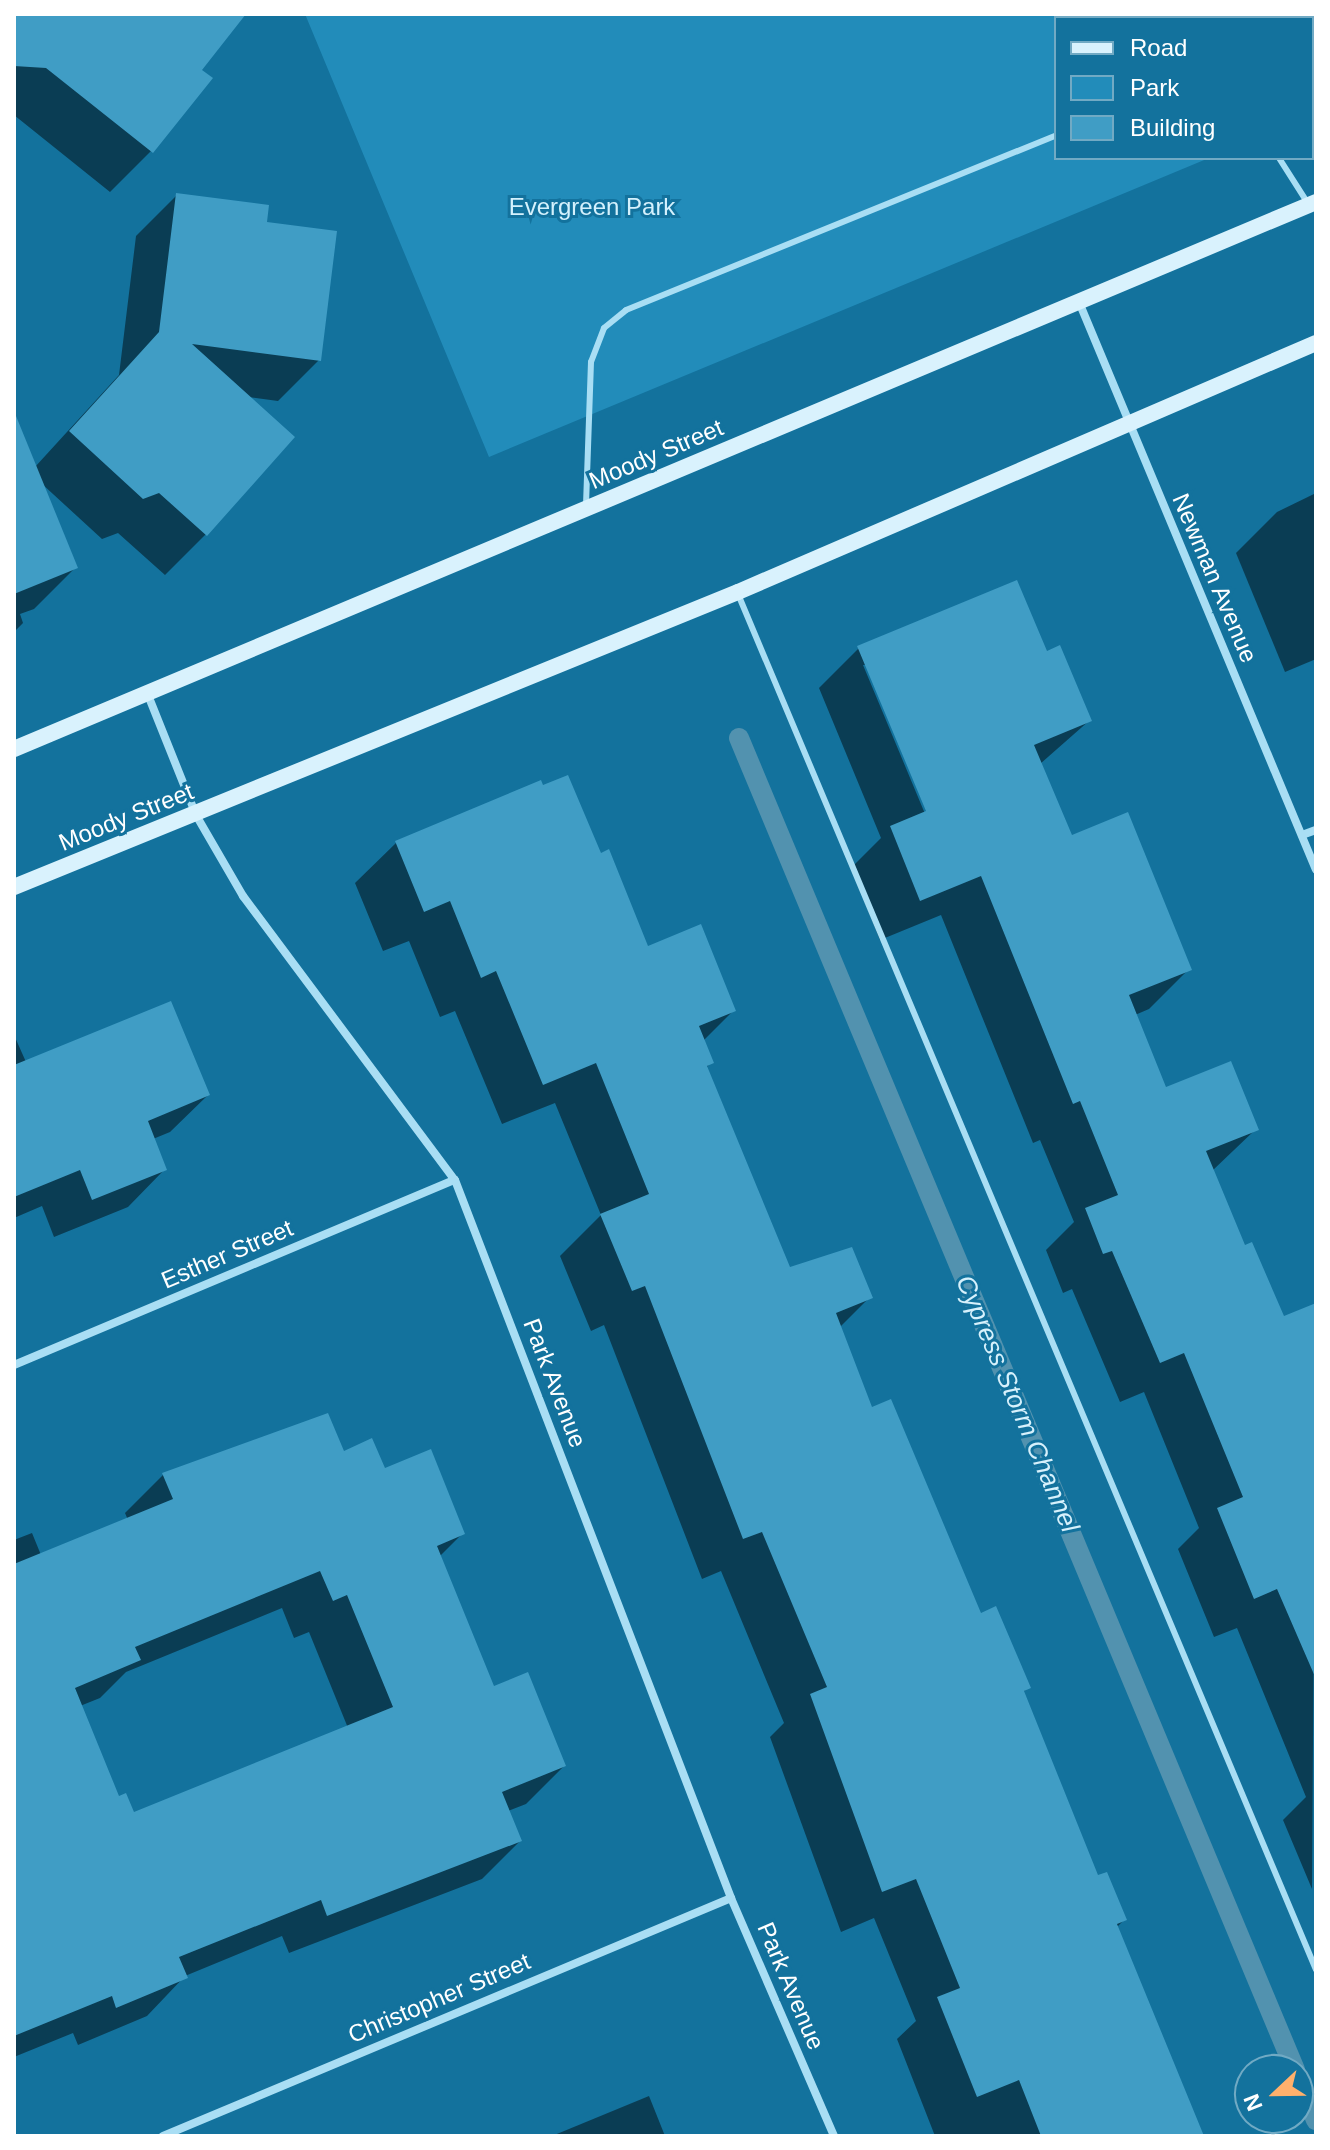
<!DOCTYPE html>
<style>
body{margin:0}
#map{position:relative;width:1330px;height:2150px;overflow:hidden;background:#13729d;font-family:Helvetica,sans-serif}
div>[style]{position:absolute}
.green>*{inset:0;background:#228cba}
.shadow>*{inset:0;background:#0007}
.stream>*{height:20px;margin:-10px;padding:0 10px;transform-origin:10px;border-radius:10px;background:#5292af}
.building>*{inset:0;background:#409dc5}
.lane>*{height:6px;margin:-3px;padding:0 3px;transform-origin:3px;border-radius:3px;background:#a9def4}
.street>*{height:8px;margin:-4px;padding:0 4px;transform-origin:4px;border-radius:4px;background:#a9def4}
.secondary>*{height:16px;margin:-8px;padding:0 8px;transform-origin:8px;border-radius:8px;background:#d9f2fd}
span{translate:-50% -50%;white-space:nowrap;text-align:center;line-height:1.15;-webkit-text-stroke:6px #13729d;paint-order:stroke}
.park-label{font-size:24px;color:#d4f1fd}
.street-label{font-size:24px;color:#fff}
.water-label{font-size:26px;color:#d7f1fc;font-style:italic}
.frame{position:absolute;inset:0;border:16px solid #fff;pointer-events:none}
.legend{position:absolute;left:1054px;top:16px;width:260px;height:144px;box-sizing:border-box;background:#13729d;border:2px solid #71aac4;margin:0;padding:10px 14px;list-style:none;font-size:24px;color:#fff}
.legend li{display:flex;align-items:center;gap:16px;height:40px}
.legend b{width:40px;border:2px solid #71aac4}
.north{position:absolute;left:1234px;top:2054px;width:80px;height:80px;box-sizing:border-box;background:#13729d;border:2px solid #71aac4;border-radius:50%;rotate:248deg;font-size:22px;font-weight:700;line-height:32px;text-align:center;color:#fff}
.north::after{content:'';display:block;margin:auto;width:28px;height:36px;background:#ffb06c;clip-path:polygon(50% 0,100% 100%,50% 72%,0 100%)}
</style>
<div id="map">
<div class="green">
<i style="clip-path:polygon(305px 14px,1316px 14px,1316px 114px,1312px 115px,1312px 18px,1056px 18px,1056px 158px,1209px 158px,489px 457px)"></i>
</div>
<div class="shadow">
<i style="clip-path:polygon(14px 14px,243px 14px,199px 70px,151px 151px,110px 192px,14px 115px)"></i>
<i style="clip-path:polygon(177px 195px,264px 224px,319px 360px,278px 401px,248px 397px,206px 534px,165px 575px,118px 533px,102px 539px,41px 483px,75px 568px,34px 609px,20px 614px,23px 623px,14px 632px,14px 448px,35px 467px,119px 375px,136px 236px)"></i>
<i style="clip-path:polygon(1316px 493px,1316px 659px,1285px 672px,1236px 553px,1277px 512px)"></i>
<i style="clip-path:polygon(evenodd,859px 648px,1046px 653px,1090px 720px,1040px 764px,1071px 837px,1189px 969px,1149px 1009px,1135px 1015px,1165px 1090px,1256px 1129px,1212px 1171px,1244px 1247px,1282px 1319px,1316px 1305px,1312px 1889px,1283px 1820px,1306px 1797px,1237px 1628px,1214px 1637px,1178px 1549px,1199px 1528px,1144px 1392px,1120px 1402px,1072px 1289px,1063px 1293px,1046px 1250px,1074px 1222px,1040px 1140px,1033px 1143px,941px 915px,880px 940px,851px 868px,881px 838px,819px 688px,859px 648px,863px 665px,867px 665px,932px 820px,928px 821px,863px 665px)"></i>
<i style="clip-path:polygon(396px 843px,600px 855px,647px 949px,734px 1010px,703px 1041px,711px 1062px,706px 1068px,789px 1269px,870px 1297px,839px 1328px,871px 1410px,980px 1616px,1028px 1688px,1022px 1693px,1097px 1878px,1124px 1920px,1116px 1928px,1202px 2136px,935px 2136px,897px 2039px,916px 2021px,874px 1918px,841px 1932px,770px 1737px,784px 1723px,721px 1571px,702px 1579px,604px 1325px,591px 1331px,560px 1256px,601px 1215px,555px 1103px,502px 1124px,455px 1011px,440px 1017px,409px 941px,383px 951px,355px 883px)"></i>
<i style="clip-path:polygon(14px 1035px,26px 1062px,208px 1095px,170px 1132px,153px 1139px,165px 1169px,128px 1207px,54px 1237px,42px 1206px,14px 1218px)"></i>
<i style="clip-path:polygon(evenodd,343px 1453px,384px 1471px,463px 1533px,439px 1557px,492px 1688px,564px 1766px,526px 1804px,508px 1811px,520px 1841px,482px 1879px,289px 1953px,282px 1936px,185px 1976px,147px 2016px,78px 2045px,73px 2033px,14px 2057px,14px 1540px,32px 1533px,41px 1555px,128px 1520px,125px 1513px,163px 1475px,343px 1453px,282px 1608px,294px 1638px,309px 1632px,348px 1728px,133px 1814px,118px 1799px,80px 1706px,100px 1698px,126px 1672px,282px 1608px)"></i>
<i style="clip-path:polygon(649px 2096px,665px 2136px,552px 2136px)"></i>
</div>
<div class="stream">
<i style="left:739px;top:738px;width:1443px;rotate:67.34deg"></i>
<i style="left:1298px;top:2077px;width:47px;rotate:67.3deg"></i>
</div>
<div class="building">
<i style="clip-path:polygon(14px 14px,246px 14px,202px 70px,213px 78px,153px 153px,46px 68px,14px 66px)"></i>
<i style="clip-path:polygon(176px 193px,269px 205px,267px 222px,337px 231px,321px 361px,192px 344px,295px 437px,207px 536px,159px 493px,143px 499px,69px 431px,159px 332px)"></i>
<i style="clip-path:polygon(16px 416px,78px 568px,14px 594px,14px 417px)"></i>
<i style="clip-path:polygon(1017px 580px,1047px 651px,1060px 645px,1092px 721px,1034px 745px,1072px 835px,1128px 812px,1192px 970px,1129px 995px,1166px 1087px,1231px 1061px,1259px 1130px,1206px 1151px,1245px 1245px,1252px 1242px,1284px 1316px,1316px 1303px,1316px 1679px,1277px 1589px,1254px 1599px,1217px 1508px,1243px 1497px,1184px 1353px,1160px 1363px,1112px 1251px,1103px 1254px,1085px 1208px,1118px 1195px,1080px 1101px,1073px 1104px,981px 876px,920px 901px,890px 826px,926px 811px,857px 646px)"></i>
<i style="clip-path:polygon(568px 775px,601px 853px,609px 849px,648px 946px,701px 924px,736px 1011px,699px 1026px,714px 1063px,707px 1066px,790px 1267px,852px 1247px,873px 1298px,836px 1313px,872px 1407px,891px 1399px,981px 1613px,996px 1606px,1031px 1688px,1024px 1691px,1098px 1875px,1107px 1872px,1127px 1920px,1117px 1924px,1204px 2136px,1041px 2136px,1019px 2080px,977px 2097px,937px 1997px,960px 1988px,916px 1879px,882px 1892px,810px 1694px,827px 1687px,762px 1532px,743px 1539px,645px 1286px,632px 1291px,600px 1214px,649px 1194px,596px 1063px,543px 1085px,496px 971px,481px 978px,450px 901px,424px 912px,395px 841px,541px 780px,543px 785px)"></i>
<i style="clip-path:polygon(171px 1001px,210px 1095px,148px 1121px,167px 1170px,92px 1200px,80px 1170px,14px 1197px,14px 1065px)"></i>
<i style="clip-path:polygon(evenodd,328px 1413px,344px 1451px,372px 1438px,385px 1468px,431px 1449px,465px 1534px,437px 1546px,494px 1686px,528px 1672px,566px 1766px,502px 1792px,522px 1841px,327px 1916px,321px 1900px,179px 1957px,188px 1978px,116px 2008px,112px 1996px,14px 2036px,14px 1564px,173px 1499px,162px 1473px,328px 1413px,320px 1571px,333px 1601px,347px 1595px,393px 1707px,134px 1812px,126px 1793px,119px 1796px,75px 1688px,141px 1660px,135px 1647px,320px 1571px)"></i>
</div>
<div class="lane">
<i style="left:1279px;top:158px;width:52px;rotate:57.5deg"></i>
<i style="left:586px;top:505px;width:143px;rotate:-88deg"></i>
<i style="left:591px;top:362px;width:36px;rotate:-69deg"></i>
<i style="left:604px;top:328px;width:28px;rotate:-39deg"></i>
<i style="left:626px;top:310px;width:464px;rotate:-22.1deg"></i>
<i style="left:738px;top:594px;width:1492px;rotate:67.21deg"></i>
</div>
<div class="street">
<i style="left:1079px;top:302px;width:615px;rotate:67.35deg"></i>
<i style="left:148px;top:695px;width:129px;rotate:68.2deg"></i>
<i style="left:196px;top:815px;width:94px;rotate:59.9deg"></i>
<i style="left:243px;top:896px;width:354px;rotate:53.3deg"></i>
<i style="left:455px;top:1180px;width:769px;rotate:68.97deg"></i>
<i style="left:731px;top:1898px;width:259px;rotate:66.6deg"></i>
<i style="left:1302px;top:835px;width:15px;rotate:-20deg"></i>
<i style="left:14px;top:1365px;width:478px;rotate:-22.8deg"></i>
<i style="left:163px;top:2136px;width:616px;rotate:-22.73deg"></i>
</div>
<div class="secondary">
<i style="left:14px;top:749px;width:1412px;rotate:-22.79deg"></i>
<i style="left:14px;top:887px;width:782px;rotate:-22.17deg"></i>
<i style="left:738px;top:592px;width:629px;rotate:-23.31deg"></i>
</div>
<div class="park-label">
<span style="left:592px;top:207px">Evergreen Park</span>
</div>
<div class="street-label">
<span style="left:656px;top:454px;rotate:-23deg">Moody Street</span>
<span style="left:1215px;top:578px;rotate:67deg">Newman Avenue</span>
<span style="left:126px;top:817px;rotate:-22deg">Moody Street</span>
<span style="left:227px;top:1254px;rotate:-23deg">Esther Street</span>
<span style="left:555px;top:1383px;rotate:69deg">Park Avenue</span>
<span style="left:791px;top:1986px;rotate:67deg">Park Avenue</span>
<span style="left:439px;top:1998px;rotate:-23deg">Christopher Street</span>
</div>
<div class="water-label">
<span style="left:1017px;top:1404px;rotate:67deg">Cypress Storm Channel</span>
</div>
<div class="frame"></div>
<ul class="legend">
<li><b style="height:10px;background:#d9f2fd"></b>Road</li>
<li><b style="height:22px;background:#228cba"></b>Park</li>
<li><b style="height:22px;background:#409dc5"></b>Building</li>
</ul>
<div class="north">N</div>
</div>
